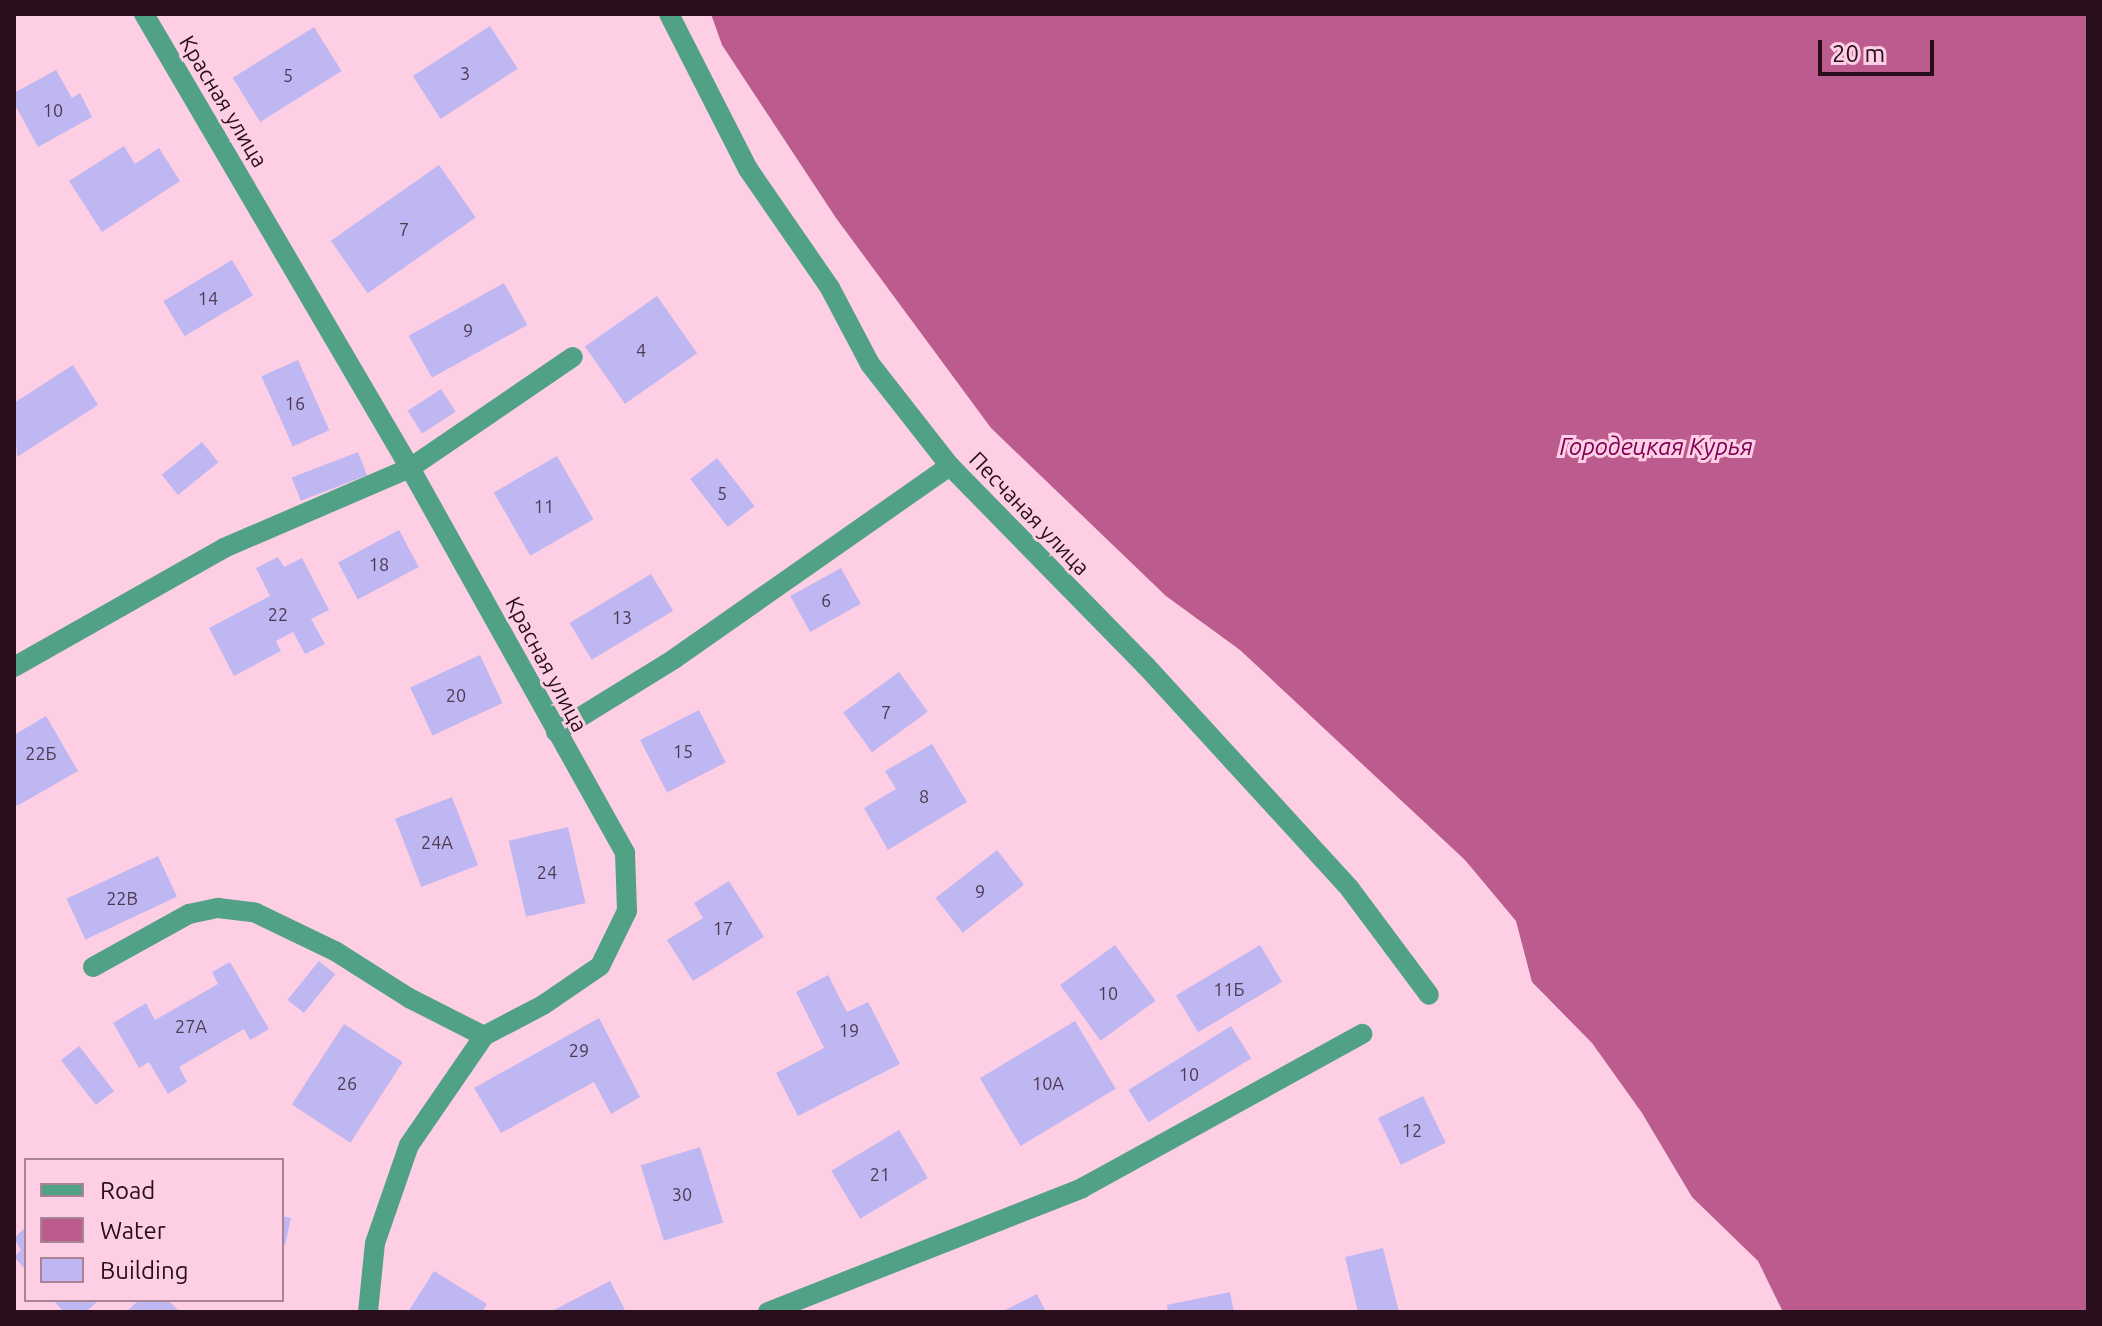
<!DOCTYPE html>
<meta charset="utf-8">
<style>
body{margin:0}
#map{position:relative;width:2102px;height:1326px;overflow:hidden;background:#fecfe4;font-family:Ubuntu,sans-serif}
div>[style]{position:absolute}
.water>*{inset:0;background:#bc5b8d}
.building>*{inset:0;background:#bfb7f2;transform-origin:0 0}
.service>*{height:20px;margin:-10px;padding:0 10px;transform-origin:10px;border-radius:10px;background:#51a187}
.minor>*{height:20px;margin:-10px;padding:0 10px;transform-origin:10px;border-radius:10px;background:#51a187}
span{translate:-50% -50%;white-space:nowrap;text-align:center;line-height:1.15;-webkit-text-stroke:6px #fecfe4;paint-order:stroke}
.number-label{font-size:18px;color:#4e3952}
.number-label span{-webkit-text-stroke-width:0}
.street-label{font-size:22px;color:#290f1c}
.water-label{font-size:24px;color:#810053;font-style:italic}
.frame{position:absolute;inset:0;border:16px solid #290f1c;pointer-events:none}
.legend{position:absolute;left:24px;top:1158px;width:260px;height:144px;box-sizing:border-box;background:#fecfe4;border:2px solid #a98294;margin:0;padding:10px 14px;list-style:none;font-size:24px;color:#290f1c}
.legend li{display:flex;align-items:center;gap:16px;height:40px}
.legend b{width:40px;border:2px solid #a98294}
.scale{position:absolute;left:1818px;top:40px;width:116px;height:36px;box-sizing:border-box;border:4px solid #290f1c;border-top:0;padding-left:10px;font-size:24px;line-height:28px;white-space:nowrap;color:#290f1c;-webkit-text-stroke:6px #fecfe4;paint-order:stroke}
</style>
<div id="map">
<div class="water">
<i style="clip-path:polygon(711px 14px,2088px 14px,2088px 1312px,1783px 1312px,1758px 1261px,1692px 1197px,1642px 1113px,1592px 1043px,1532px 982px,1516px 921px,1465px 860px,1240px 650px,1166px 596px,991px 428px,836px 218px,722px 45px)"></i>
</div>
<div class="building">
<i style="left:490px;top:26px;width:51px;height:92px;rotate:57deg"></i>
<i style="left:314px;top:27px;width:52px;height:96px;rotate:58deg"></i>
<i style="clip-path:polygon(56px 70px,72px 98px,80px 93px,92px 117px,38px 147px,14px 103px,14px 93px)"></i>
<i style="clip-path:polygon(124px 146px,135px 164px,159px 148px,180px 181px,102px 232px,69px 181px)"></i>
<i style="left:439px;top:165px;width:64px;height:132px;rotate:55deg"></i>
<i style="left:232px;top:260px;width:41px;height:80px;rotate:59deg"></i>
<i style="left:504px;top:283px;width:48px;height:109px;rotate:61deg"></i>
<i style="left:657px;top:296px;width:70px;height:88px;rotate:55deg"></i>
<i style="left:298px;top:360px;width:77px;height:40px;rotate:66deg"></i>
<i style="clip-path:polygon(73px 365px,98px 405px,17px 457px,14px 403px)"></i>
<i style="left:441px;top:389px;width:27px;height:40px;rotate:57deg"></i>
<i style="left:202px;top:442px;width:26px;height:52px;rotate:51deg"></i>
<i style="left:358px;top:452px;width:25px;height:71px;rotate:69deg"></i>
<i style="left:557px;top:456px;width:73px;height:73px;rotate:60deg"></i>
<i style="left:717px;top:458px;width:61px;height:34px;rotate:52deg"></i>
<i style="left:399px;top:530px;width:42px;height:69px;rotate:62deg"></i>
<i style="clip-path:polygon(278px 557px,284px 567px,302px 558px,329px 610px,311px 619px,325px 644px,305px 654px,293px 632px,276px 641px,281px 651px,234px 676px,209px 628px,270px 596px,256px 568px)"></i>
<i style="left:841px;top:568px;width:41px;height:58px;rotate:61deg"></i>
<i style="left:651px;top:574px;width:43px;height:95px;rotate:59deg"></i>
<i style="left:480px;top:655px;width:53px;height:77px;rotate:65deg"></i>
<i style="left:899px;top:672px;width:49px;height:69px;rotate:54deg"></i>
<i style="left:699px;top:710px;width:59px;height:66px;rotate:63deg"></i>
<i style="clip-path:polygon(46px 716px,78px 771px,17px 806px,14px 800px,14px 735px)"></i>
<i style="clip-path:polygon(932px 744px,967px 802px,888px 850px,864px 808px,896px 789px,885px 771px)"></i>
<i style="left:452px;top:797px;width:73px;height:61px;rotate:69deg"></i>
<i style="left:568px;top:827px;width:78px;height:61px;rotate:77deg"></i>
<i style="left:997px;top:850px;width:44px;height:78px;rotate:52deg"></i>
<i style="left:158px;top:856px;width:45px;height:101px;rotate:65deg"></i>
<i style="clip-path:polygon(729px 881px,764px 937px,693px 981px,667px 940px,703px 918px,694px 903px)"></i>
<i style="left:1115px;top:945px;width:69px;height:68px;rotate:54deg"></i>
<i style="left:1260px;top:945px;width:43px;height:98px;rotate:59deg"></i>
<i style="left:319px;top:961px;width:21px;height:50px;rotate:39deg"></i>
<i style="clip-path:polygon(230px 962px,269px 1029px,250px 1040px,244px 1029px,179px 1067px,187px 1082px,168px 1094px,149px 1062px,139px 1068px,113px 1023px,146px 1003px,155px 1020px,218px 984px,212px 972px)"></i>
<i style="clip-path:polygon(828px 975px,847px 1012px,868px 1002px,900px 1064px,798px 1116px,776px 1073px,824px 1048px,796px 992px)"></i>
<i style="clip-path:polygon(599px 1018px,640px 1097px,611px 1114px,594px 1082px,501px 1133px,474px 1088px)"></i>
<i style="left:1075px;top:1021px;width:79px;height:111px;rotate:59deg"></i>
<i style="left:344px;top:1024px;width:70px;height:96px;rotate:33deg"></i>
<i style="left:1231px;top:1026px;width:38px;height:121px;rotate:58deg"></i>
<i style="left:79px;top:1046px;width:57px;height:23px;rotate:52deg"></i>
<i style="left:1423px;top:1096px;width:52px;height:50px;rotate:64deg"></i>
<i style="left:899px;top:1130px;width:56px;height:79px;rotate:59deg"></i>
<i style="left:700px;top:1147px;width:79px;height:62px;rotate:73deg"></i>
<i style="clip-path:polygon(282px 1216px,291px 1218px,285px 1245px,282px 1245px)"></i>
<i style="clip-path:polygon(26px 1227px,26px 1270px,14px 1257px,21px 1250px,14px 1238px)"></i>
<i style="clip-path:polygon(1383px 1248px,1399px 1312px,1358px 1312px,1345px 1257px)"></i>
<i style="clip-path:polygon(434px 1271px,487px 1304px,482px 1312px,408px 1312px)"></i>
<i style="clip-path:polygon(610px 1281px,626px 1312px,550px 1312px)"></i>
<i style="clip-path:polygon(1230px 1292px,1234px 1312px,1168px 1312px,1167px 1305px)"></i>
<i style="clip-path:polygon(1037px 1294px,1046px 1312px,1001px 1312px)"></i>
<i style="clip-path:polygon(53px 1300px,99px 1300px,86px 1312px,64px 1312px)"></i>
<i style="clip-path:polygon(139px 1300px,168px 1300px,180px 1312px,126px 1312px)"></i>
</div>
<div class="service">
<i style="left:14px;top:667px;width:241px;rotate:-29.5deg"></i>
<i style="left:224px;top:548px;width:202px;rotate:-23.3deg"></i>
<i style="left:410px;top:468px;width:197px;rotate:-34.3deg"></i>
<i style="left:556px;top:732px;width:139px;rotate:-31.7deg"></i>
<i style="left:674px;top:659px;width:337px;rotate:-35deg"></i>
<i style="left:93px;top:967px;width:110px;rotate:-28.9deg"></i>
<i style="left:189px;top:914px;width:30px;rotate:-12deg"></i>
<i style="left:218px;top:908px;width:38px;rotate:7deg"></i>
<i style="left:256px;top:913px;width:88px;rotate:25.7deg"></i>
<i style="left:335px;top:951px;width:88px;rotate:32.4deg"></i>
<i style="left:409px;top:998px;width:84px;rotate:26.9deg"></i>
</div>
<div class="minor">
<i style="left:144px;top:14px;width:526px;rotate:59.63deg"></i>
<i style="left:410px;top:468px;width:441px;rotate:60.8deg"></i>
<i style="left:625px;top:853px;width:58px;rotate:88deg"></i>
<i style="left:627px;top:911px;width:61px;rotate:116.1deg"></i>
<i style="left:600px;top:966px;width:69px;rotate:145.6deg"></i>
<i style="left:543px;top:1005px;width:67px;rotate:152.3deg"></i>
<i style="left:484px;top:1036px;width:132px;rotate:124.5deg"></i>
<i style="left:409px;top:1145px;width:104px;rotate:109.1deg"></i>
<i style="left:375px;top:1243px;width:69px;rotate:95.8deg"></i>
<i style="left:669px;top:14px;width:174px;rotate:63deg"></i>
<i style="left:748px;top:169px;width:145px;rotate:55.4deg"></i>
<i style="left:830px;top:288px;width:86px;rotate:62.2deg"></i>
<i style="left:870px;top:364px;width:130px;rotate:51.9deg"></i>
<i style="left:950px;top:466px;width:280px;rotate:45.6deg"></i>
<i style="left:1146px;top:666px;width:302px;rotate:47.5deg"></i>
<i style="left:1350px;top:889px;width:132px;rotate:53.3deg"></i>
<i style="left:768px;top:1312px;width:338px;rotate:-21.5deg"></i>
<i style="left:1082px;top:1188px;width:320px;rotate:-28.8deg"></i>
</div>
<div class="number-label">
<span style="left:465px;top:73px">3</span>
<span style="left:288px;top:75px">5</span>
<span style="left:53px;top:110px">10</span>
<span style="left:404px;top:229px">7</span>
<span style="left:208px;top:298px">14</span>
<span style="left:468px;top:330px">9</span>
<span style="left:641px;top:350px">4</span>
<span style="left:295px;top:403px">16</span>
<span style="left:722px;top:493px">5</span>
<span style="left:544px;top:506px">11</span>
<span style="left:379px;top:564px">18</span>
<span style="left:826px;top:600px">6</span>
<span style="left:278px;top:614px">22</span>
<span style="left:622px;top:617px">13</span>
<span style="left:456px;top:695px">20</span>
<span style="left:886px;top:712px">7</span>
<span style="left:683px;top:751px">15</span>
<span style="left:41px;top:753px">22Б</span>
<span style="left:924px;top:796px">8</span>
<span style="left:437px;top:842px">24А</span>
<span style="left:547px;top:872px">24</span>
<span style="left:980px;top:891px">9</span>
<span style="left:122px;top:898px">22В</span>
<span style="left:723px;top:928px">17</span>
<span style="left:1229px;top:989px">11Б</span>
<span style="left:1108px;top:993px">10</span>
<span style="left:191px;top:1026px">27А</span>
<span style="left:849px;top:1030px">19</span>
<span style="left:579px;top:1050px">29</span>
<span style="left:1189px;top:1074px">10</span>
<span style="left:347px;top:1083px">26</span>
<span style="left:1048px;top:1083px">10А</span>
<span style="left:1412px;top:1130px">12</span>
<span style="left:880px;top:1174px">21</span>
<span style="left:682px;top:1194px">30</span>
</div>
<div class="street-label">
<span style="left:224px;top:101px;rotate:59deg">Красная улица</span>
<span style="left:1030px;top:513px;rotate:46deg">Песчаная улица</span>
<span style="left:547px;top:664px;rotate:62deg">Красная улица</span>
</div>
<div class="water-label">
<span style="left:1656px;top:447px">Городецкая Курья</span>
</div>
<div class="frame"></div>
<ul class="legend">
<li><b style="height:10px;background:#51a187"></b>Road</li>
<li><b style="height:22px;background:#bc5b8d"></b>Water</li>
<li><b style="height:22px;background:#bfb7f2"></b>Building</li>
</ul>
<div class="scale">20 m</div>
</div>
